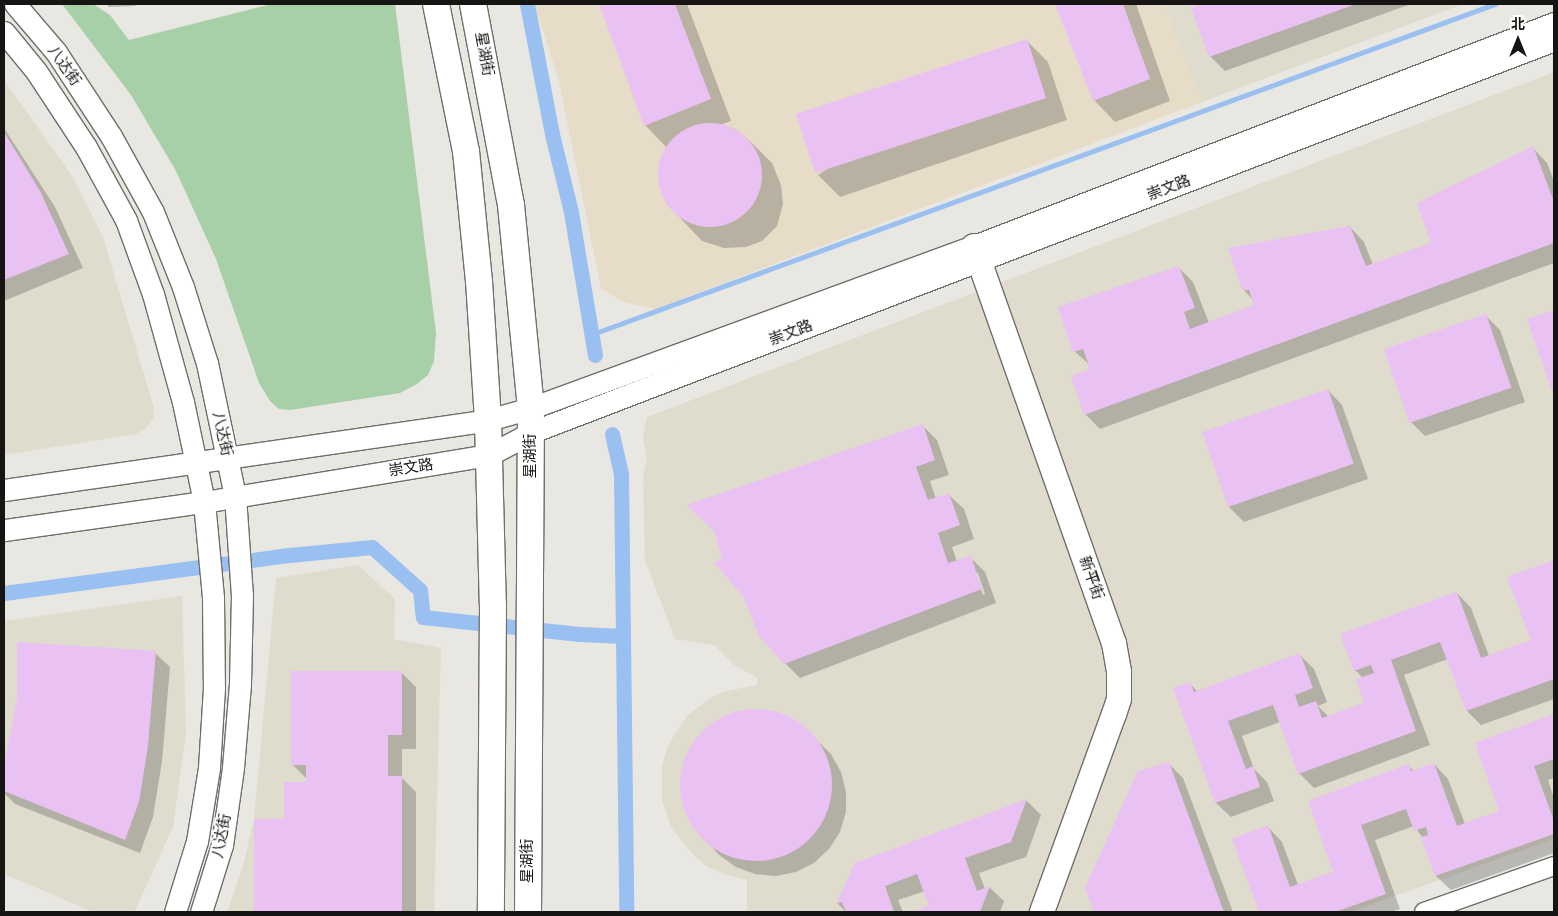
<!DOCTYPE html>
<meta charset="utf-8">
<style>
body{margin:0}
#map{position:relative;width:1558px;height:916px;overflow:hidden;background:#e9e7e1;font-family:Bitter,"Noto Sans SC",serif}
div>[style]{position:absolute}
.built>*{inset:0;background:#dfdbcd}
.education>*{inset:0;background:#e7dcc8}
.green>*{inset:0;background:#a7cfa8}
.shadow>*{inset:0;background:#0003}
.stream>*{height:4.5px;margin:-2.25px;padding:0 2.25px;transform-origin:2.25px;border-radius:2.25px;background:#99c0f0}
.canal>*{height:15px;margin:-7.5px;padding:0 7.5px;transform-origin:7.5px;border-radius:7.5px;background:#99c0f0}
.building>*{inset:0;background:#e9c1f3;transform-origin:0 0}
.round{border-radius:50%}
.roads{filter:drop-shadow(1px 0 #706e69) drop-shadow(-1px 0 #706e69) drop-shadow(0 1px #706e69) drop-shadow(0 -1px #706e69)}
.minor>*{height:18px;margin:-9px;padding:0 9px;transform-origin:9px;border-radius:9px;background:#fff}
.tertiary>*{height:21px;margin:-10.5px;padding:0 10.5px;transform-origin:10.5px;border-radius:10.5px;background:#fff}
.secondary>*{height:24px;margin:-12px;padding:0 12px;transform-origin:12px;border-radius:12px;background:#fff}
.primary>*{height:26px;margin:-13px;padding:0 13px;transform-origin:13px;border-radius:13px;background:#fff}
span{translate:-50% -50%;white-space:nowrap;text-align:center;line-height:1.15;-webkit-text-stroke:4px #fff;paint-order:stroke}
.street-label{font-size:15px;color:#161513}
.frame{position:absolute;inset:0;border:5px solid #161513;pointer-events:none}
.north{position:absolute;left:1493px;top:15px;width:50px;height:50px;-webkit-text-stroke:4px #fff;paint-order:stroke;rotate:0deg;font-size:14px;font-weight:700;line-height:20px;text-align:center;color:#161513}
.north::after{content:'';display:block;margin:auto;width:18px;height:22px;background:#161513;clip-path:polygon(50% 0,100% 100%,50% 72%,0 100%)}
</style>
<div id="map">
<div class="built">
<i style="clip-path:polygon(1163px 4px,1463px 4px,1202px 102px)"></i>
<i style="clip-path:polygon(1554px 72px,1554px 839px,1350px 912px,747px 912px,747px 880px,726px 875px,708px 867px,694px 856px,672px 829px,662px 801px,662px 767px,668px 745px,687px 716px,709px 699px,723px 692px,756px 685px,758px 678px,734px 665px,714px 645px,675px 639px,645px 560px,643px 477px,647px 458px,643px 437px,647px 417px)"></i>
<i style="clip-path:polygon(4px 80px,72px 176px,103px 237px,154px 408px,153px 419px,145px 429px,136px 434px,4px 455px)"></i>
<i style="clip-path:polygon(358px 565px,395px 599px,394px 639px,441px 648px,434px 912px,227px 912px,243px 866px,254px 819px,276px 578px)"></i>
<i style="clip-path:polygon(182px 596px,186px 734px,173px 827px,135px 911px,93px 912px,4px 874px,4px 621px)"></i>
</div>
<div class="education">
<i style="clip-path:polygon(534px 4px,1163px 4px,1202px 102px,655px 309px,623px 302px,601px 288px,558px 77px)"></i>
</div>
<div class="green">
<i style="clip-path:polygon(62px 4px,93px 4px,110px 15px,129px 40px,272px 4px,395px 4px,436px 333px,434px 361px,428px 375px,417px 384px,400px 393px,290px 410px,279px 409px,270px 401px,259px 383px,216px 259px,176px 171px,131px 95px)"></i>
</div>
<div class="shadow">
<i style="clip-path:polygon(106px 4px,135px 4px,136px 6px,109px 7px)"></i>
<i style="clip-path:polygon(600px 4px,687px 4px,731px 121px,720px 125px,733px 128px,750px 141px,772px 163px,781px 185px,783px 204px,777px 226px,762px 241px,746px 247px,724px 248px,702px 241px,666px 203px,659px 182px,660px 161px,666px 147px,645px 125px)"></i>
<i style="clip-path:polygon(1057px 4px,1136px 4px,1170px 101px,1115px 122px,1094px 100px)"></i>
<i style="clip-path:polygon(1205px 4px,1411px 4px,1225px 71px,1210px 56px,1192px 9px)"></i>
<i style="clip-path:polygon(1026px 40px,1048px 62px,1067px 120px,840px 197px,818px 175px)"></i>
<i style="clip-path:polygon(4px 128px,55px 207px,83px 268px,4px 301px)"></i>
<i style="clip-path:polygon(1533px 148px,1547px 163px,1554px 181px,1554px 263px,1100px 429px,1085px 414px,1091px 370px,1090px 365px,1074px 351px,1178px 267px,1193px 282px,1209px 323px,1256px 306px,1254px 301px,1243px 289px,1350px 227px,1364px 242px,1373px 265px,1432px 243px)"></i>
<i style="clip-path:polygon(1554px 311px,1554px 393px,1528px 320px)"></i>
<i style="clip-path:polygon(1485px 315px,1500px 330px,1525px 402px,1425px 436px,1411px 422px,1385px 350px)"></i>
<i style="clip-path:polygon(1328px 390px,1342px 405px,1368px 479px,1244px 522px,1229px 507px)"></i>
<i style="clip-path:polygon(evenodd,922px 425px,937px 440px,949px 475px,930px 481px,936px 499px,949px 495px,964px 509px,974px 539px,952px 547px,957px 562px,970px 557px,985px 572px,996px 603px,800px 678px,785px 663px,724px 560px,922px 425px,975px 573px,978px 573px,985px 594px,983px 595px,975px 573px)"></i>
<i style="clip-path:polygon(1554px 561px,1554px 699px,1481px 725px,1467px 711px,1448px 659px,1404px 675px,1430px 745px,1314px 788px,1299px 773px,1280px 722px,1242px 736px,1254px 769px,1267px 782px,1274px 801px,1231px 817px,1216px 803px,1190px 684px,1198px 692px,1300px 655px,1314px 669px,1327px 702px,1318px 706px,1329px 717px,1366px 704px,1363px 678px,1355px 670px,1457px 593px,1471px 608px,1489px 656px,1532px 641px,1509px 577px)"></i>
<i style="clip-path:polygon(155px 653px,170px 667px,162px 761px,153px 817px,140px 853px,15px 804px,4px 793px,4px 772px,18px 698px)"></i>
<i style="clip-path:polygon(401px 672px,416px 687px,416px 749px,402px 749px,402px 778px,416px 792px,416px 912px,255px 912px,256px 820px,285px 820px,307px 784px,307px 779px,292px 764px)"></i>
<i style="clip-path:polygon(762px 710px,782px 715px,801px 725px,831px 754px,841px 772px,846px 792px,846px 812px,840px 832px,829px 849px,814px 863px,796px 872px,776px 876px,755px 874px,736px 867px,719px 855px,691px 823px,683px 805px,681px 784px,684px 764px,692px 746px,705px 730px,722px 718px,742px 712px)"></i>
<i style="clip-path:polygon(1554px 715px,1554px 778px,1548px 780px,1554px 798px,1554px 853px,1451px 890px,1436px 876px,1422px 837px,1414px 826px,1375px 840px,1400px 909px,1390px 912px,1260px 912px,1234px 839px,1268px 827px,1282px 842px,1298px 885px,1335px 872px,1309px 801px,1408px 765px,1414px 771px,1434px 764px,1448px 779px,1465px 824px,1501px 811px,1476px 743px)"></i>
<i style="clip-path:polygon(1168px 763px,1183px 778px,1233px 912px,1095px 912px,1087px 888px)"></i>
<i style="clip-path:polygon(1027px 801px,1041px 815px,1026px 857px,979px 873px,985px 889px,989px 887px,1004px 901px,1000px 912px,915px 912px,930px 907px,925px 891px,898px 900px,903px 912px,846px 912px,837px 903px,856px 864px)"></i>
</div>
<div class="stream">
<i style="left:590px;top:335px;width:964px;rotate:-20.09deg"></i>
</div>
<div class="canal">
<i style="left:527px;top:4px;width:132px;rotate:79.1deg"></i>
<i style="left:552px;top:134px;width:80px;rotate:76.3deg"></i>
<i style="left:571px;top:212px;width:145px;rotate:80.5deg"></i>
<i style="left:612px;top:434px;width:41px;rotate:77.3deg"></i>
<i style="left:621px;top:474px;width:438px;rotate:89.3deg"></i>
<i style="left:4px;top:593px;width:289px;rotate:-7.6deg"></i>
<i style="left:290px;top:555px;width:82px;rotate:-5.6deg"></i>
<i style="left:372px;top:547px;width:64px;rotate:41.9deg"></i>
<i style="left:420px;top:590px;width:27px;rotate:84deg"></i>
<i style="left:423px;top:617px;width:157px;rotate:6.2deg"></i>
<i style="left:579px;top:634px;width:44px;rotate:2.6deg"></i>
</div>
<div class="building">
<i style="clip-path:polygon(599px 4px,675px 4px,711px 99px,644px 126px)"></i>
<i style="clip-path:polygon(1055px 4px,1123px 4px,1150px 79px,1093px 101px)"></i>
<i style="clip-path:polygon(1202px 4px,1356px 4px,1209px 57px,1191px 8px)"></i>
<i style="left:1027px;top:39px;width:62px;height:243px;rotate:72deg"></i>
<i class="round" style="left:658px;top:123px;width:104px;height:104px"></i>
<i style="clip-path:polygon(4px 132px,40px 191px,69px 254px,4px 280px)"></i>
<i style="clip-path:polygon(1533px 146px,1554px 202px,1554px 243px,1084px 415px,1071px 376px,1090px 369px,1083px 349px,1073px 352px,1058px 307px,1179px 266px,1195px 308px,1184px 312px,1190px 329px,1254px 305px,1249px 290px,1242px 290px,1228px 248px,1350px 226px,1366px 266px,1431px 243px,1417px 203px)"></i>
<i style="clip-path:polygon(1554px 310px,1554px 393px,1553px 394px,1527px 319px)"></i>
<i style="left:1486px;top:314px;width:78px;height:108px;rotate:71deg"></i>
<i style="left:1328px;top:389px;width:79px;height:133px;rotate:71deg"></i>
<i style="clip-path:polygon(923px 424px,935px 460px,916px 467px,928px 500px,949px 493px,960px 525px,938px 533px,948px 563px,971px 556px,982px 589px,784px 664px,759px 636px,744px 598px,714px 562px,722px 559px,714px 531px,687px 505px)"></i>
<i style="clip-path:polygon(1554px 560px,1554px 679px,1466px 711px,1440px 642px,1391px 660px,1416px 731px,1298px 774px,1273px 705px,1228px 721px,1246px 769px,1253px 766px,1260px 787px,1215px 803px,1173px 688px,1190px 682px,1194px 692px,1300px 653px,1313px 688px,1295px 695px,1299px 707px,1316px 701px,1322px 718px,1364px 703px,1356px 679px,1374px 673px,1371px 665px,1354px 671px,1340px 634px,1457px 592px,1481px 658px,1531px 640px,1507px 577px)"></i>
<i style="clip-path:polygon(17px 642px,156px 651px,148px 746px,139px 802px,125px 840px,4px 791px,4px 767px,17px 698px)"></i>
<i style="clip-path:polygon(291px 671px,402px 671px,402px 735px,388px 735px,388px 776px,402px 776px,402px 912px,254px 912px,254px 819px,284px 819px,284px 782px,306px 782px,306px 765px,291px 765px)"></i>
<i class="round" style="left:680px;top:709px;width:152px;height:152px"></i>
<i style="clip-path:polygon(1554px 714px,1554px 759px,1534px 766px,1554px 821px,1554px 834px,1435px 876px,1421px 837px,1428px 835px,1426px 827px,1414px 831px,1406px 809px,1361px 825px,1386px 894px,1335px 912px,1259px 912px,1232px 839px,1268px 825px,1290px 887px,1333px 872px,1308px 801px,1409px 764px,1411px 771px,1434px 763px,1457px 826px,1499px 811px,1475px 743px)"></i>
<i style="clip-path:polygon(1169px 762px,1224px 912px,1094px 912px,1085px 888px,1138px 771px)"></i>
<i style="clip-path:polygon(1027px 799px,1011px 842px,965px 858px,977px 891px,990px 886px,980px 912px,912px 912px,929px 906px,917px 874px,885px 886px,894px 912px,846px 912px,842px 902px,836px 904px,855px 863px)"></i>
</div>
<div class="roads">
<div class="minor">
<i style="left:1424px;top:912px;width:138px;rotate:-19.5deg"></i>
</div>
<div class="tertiary">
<i style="left:15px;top:4px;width:63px;rotate:49.5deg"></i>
<i style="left:56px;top:52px;width:100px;rotate:56.8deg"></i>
<i style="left:111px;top:136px;width:87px;rotate:61.1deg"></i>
<i style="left:153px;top:212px;width:81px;rotate:68.2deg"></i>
<i style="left:183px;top:287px;width:80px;rotate:72.5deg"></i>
<i style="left:207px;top:363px;width:136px;rotate:78.1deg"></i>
<i style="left:235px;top:496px;width:99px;rotate:86deg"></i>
<i style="left:242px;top:595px;width:89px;rotate:91.3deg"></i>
<i style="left:240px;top:684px;width:84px;rotate:94.8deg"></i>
<i style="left:233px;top:768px;width:78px;rotate:98.1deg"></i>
<i style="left:222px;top:845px;width:70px;rotate:107.4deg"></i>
<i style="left:4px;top:32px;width:50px;rotate:50.6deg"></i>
<i style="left:36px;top:71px;width:91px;rotate:56.7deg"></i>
<i style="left:86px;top:147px;width:83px;rotate:61.3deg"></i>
<i style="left:126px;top:220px;width:79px;rotate:70deg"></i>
<i style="left:153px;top:294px;width:112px;rotate:74.5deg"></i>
<i style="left:183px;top:402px;width:102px;rotate:78.1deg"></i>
<i style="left:204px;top:502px;width:96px;rotate:84.6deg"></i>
<i style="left:213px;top:598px;width:90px;rotate:89.4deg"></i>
<i style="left:214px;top:688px;width:80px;rotate:93.6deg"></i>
<i style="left:209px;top:768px;width:74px;rotate:99.3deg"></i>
<i style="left:197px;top:841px;width:74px;rotate:107.2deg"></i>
<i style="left:4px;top:490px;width:489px;rotate:-8.2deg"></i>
<i style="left:488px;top:420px;width:45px;rotate:-15.6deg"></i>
<i style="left:531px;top:408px;width:472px;rotate:-20.1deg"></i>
<i style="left:974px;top:246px;width:621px;rotate:-21.03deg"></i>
<i style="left:4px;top:530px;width:202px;rotate:-8deg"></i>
<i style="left:204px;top:502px;width:289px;rotate:-9.4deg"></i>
<i style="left:489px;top:455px;width:49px;rotate:-28.1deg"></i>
<i style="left:532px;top:432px;width:1095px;rotate:-20.98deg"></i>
</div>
<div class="secondary">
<i style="left:974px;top:246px;width:421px;rotate:70.6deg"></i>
<i style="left:1114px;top:643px;width:29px;rotate:80deg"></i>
<i style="left:1119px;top:672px;width:27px;rotate:90deg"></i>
<i style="left:1119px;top:699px;width:16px;rotate:108deg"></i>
<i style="left:1114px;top:714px;width:211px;rotate:110deg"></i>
</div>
<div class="primary">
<i style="left:436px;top:4px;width:150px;rotate:78.5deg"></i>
<i style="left:466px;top:151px;width:131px;rotate:84.3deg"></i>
<i style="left:479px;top:281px;width:139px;rotate:86.3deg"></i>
<i style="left:488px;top:420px;width:185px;rotate:88.5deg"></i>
<i style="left:493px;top:605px;width:307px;rotate:90.4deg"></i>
<i style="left:473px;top:4px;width:205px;rotate:79.3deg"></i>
<i style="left:511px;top:205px;width:204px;rotate:84.4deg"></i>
<i style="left:531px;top:408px;width:504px;rotate:90.34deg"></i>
</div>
</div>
<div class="street-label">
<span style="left:484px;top:54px;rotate:80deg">星湖街</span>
<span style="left:64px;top:66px;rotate:55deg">八达街</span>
<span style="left:1169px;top:188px;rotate:-21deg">崇文路</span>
<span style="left:791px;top:333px;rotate:-21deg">崇文路</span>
<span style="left:222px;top:434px;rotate:78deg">八达街</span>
<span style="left:531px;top:456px;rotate:-90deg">星湖街</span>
<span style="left:411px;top:468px;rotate:-9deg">崇文路</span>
<span style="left:1091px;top:578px;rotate:71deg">新平街</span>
<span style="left:222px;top:836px;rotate:-79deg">八达街</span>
<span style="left:528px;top:861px;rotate:-90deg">星湖街</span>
</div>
<div class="frame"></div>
<div class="north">北</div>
</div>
